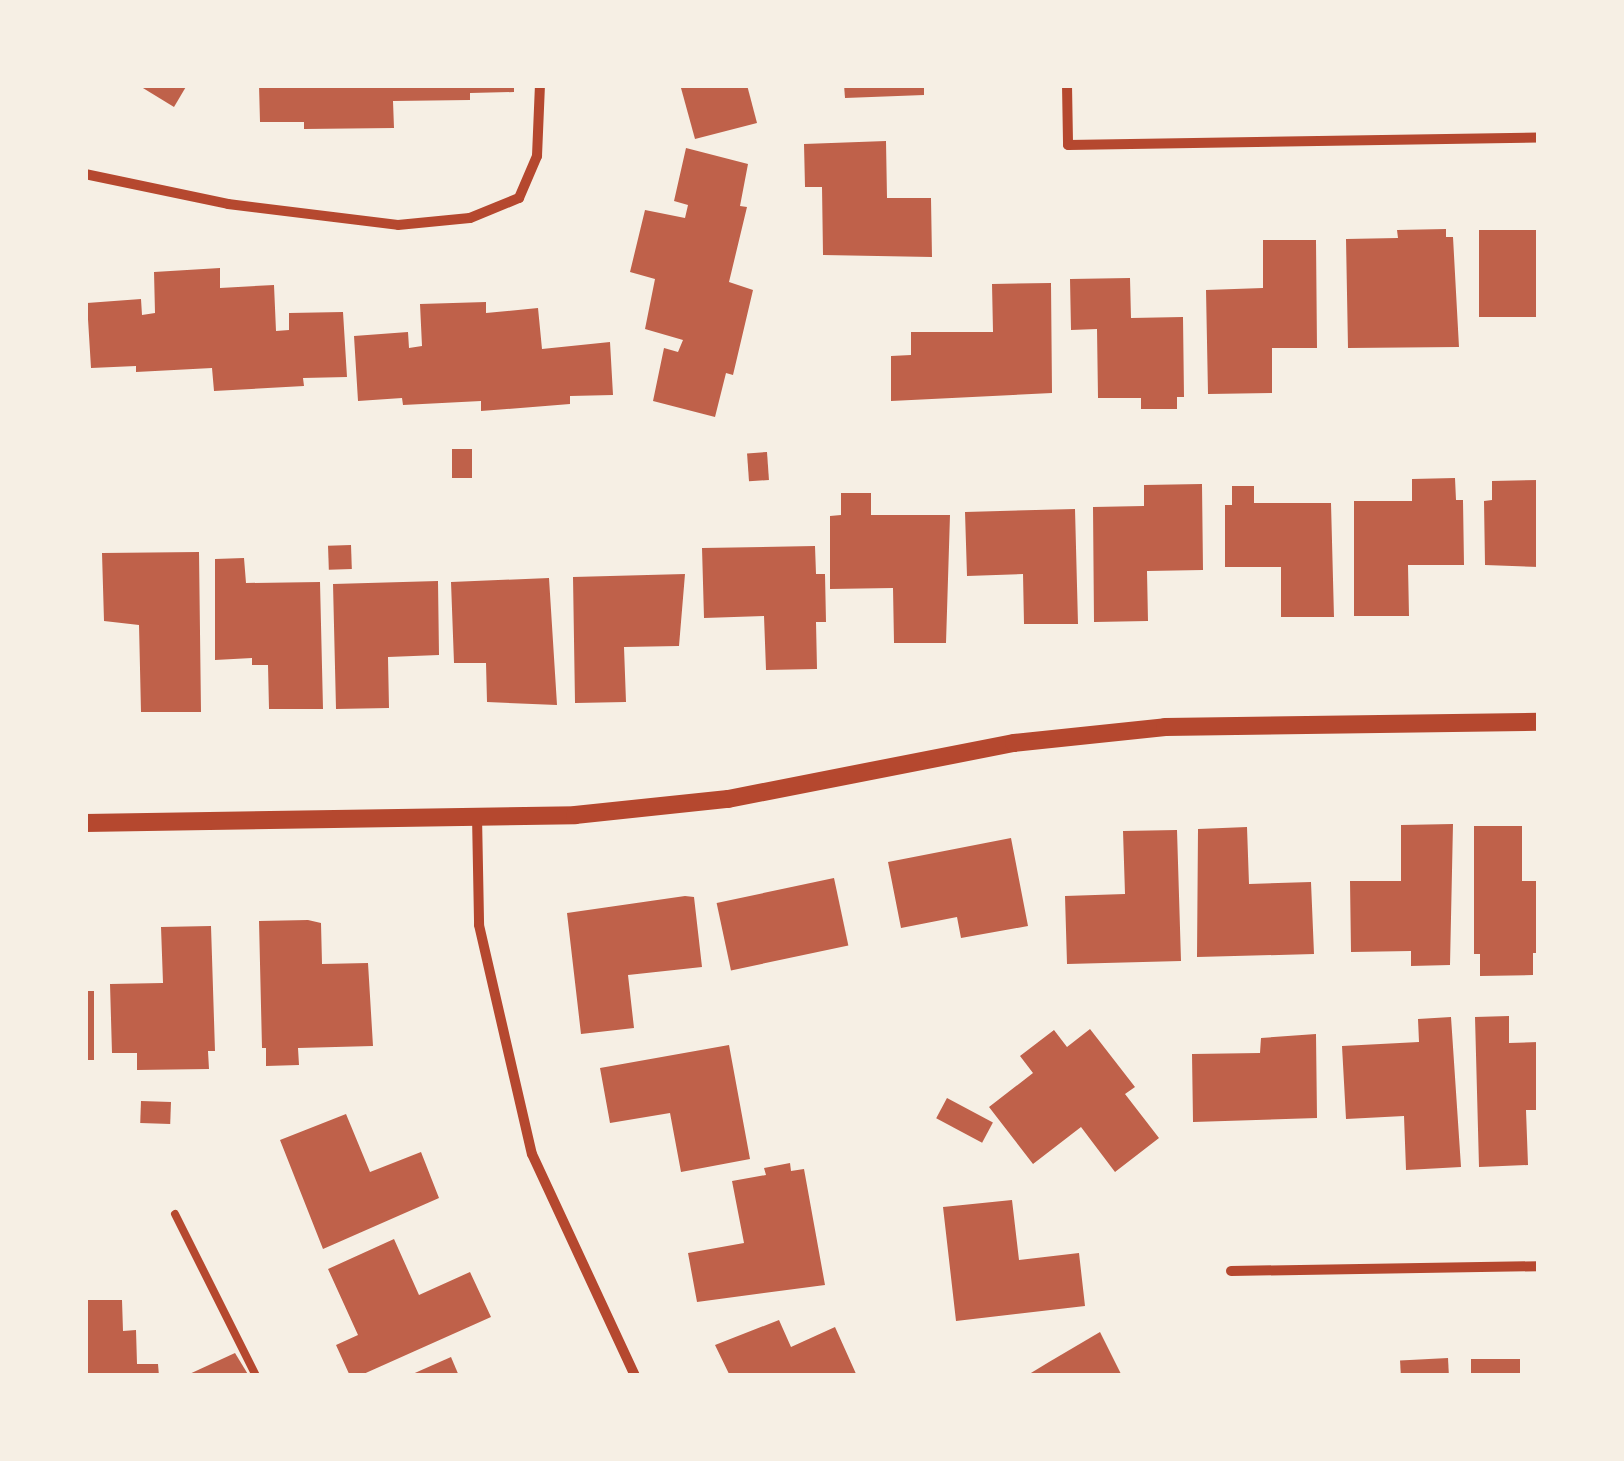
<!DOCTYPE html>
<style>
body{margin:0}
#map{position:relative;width:1624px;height:1461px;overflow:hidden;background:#f6efe4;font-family:Montserrat,sans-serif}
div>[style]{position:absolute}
.building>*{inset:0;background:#bf614a;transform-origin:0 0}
.service>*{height:8px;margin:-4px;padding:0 4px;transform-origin:4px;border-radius:4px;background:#b5482f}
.minor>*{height:10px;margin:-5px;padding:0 5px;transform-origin:5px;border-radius:5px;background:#b5482f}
.tertiary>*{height:18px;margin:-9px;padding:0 9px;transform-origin:9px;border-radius:9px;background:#b5482f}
span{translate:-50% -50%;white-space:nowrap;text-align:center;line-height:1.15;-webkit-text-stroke:8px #f6efe4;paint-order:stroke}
.frame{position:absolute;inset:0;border:88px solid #f6efe4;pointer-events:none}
</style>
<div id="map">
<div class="building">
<i style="clip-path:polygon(138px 85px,187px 85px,174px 107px)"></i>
<i style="clip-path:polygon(259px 85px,514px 85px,514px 92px,470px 93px,470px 100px,393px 101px,394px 128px,304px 129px,304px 122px,260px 122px)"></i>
<i style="clip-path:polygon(692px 85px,747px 85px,757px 123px,695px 139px,681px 88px)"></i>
<i style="clip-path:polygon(844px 85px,924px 85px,924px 95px,845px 98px)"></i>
<i style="clip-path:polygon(886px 141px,887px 198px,931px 198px,932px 257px,823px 255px,822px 187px,805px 187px,804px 144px)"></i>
<i style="clip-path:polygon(686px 148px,748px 164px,740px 206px,747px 207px,729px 282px,753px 290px,733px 375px,726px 373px,715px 417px,653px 401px,664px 348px,678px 352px,683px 340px,645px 329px,655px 279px,630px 272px,645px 210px,685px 218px,688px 205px,674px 201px)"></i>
<i style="clip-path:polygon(1446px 229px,1446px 237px,1453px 237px,1459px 347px,1348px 348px,1346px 239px,1398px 238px,1397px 230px)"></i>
<i style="left:1539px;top:230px;width:87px;height:60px;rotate:90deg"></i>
<i style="clip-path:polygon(1263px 240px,1316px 240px,1317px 348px,1272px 348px,1272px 393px,1208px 394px,1206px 290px,1263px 288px)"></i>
<i style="clip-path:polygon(220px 268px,220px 288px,274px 285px,276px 331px,289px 330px,289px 313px,343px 312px,347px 377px,303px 378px,304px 386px,214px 391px,212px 368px,136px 372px,136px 366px,91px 368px,87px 303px,141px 299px,142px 315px,155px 313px,154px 272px)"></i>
<i style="clip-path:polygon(1130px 278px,1131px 318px,1183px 317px,1184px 397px,1177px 397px,1177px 409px,1141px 409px,1141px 398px,1098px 398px,1097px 329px,1071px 330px,1070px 279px)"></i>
<i style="clip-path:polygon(1051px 283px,1052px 393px,891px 401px,891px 356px,911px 355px,911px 332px,993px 332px,992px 284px)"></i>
<i style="clip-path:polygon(486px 302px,486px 313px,538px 308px,542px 349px,610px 342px,613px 395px,570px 396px,570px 404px,481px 411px,481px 401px,403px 405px,402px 398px,358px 401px,354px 336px,408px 332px,409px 348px,422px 346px,420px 304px)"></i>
<i style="left:472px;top:449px;width:29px;height:20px;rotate:90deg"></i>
<i style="left:767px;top:452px;width:28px;height:20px;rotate:86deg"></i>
<i style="clip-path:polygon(1455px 478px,1456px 500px,1463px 500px,1464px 565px,1408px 565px,1409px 616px,1354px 616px,1354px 501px,1412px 501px,1412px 479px)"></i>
<i style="clip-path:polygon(1539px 480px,1539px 567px,1485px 565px,1484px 501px,1492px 500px,1492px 481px)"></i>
<i style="clip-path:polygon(1202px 484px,1203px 570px,1147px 571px,1148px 621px,1094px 622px,1093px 507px,1144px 506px,1144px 485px)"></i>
<i style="clip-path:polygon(1232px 486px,1254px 486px,1254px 503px,1331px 503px,1334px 617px,1281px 617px,1281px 567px,1225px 567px,1225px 505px,1232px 505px)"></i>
<i style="clip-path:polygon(841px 493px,871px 493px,871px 515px,950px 515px,946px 643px,894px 643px,893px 588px,830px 589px,830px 516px,841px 515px)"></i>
<i style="clip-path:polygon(1075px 509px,1078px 624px,1024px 624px,1023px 574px,967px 576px,965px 512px)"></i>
<i style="left:351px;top:545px;width:24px;height:23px;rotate:88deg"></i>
<i style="clip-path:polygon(815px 546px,816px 574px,825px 574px,826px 622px,816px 622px,817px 669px,766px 670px,764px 616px,704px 618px,702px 548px)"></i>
<i style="clip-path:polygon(199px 552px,201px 712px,141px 712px,139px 625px,104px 621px,102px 553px)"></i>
<i style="clip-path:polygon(244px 558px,246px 583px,320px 582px,323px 709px,269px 709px,268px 665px,252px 665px,252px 658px,215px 660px,215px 559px)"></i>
<i style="clip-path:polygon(685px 574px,679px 646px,624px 647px,626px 702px,575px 703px,573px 577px)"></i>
<i style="clip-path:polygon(549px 578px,557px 705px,487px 702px,486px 663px,454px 663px,451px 582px)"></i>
<i style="clip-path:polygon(438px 581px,439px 655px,388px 657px,389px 708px,336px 709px,333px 584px)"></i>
<i style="clip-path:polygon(1453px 824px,1450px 965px,1411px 966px,1411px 951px,1351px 952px,1350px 881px,1401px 881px,1401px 825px)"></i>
<i style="clip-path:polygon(1474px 826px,1522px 826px,1522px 881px,1539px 881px,1539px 953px,1533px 953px,1533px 975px,1480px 976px,1480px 954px,1474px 954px)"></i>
<i style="clip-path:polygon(1247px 827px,1249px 884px,1311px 882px,1314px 954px,1197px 957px,1198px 829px)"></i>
<i style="clip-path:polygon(1177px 830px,1181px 961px,1067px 964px,1065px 896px,1125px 894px,1123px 831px)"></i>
<i style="clip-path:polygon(1011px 838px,1028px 926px,961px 938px,957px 917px,901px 928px,888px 862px)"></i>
<i style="left:834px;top:878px;width:69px;height:120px;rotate:78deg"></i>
<i style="clip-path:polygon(685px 896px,694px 897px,702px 967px,628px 975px,634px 1028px,581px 1034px,567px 913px)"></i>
<i style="clip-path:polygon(308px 920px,321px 923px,322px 964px,368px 963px,373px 1046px,298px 1048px,299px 1065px,266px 1066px,266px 1048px,262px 1048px,259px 921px)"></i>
<i style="clip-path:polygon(211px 926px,215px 1051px,208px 1051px,209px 1069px,137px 1070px,137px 1053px,112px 1053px,110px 984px,163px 983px,161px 927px)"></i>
<i style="left:85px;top:991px;width:9px;height:69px"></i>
<i style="clip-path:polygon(1509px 1016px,1509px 1043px,1539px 1042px,1539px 1110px,1526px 1110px,1528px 1165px,1479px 1167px,1475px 1017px)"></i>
<i style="clip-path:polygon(1451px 1017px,1461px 1167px,1406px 1170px,1404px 1116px,1346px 1119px,1342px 1046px,1419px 1042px,1418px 1019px)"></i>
<i style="clip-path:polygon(1090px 1029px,1135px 1087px,1125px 1094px,1159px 1138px,1115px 1172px,1081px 1127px,1033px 1164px,989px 1107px,1033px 1073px,1020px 1056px,1054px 1030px,1067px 1047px)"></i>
<i style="clip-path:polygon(1316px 1034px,1317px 1118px,1193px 1122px,1192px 1054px,1260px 1053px,1261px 1038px)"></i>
<i style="clip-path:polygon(729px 1045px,750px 1159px,681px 1172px,670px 1113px,610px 1123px,600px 1068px)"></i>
<i style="left:947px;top:1098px;width:52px;height:23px;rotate:28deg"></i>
<i style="left:141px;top:1101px;width:30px;height:22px;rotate:2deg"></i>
<i style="clip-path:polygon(346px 1114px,370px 1172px,421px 1152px,439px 1198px,323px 1249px,280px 1140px)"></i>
<i style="clip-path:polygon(790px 1163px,791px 1171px,804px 1169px,825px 1285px,697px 1302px,688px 1253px,744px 1243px,732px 1181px,766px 1175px,764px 1168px)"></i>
<i style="clip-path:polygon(1012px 1200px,1019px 1260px,1079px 1253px,1085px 1306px,956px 1321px,943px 1207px)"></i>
<i style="clip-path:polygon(394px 1239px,419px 1295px,470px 1272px,491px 1317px,359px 1376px,350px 1376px,336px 1345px,358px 1335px,328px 1269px)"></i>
<i style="clip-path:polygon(85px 1300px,122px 1300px,123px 1331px,136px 1330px,137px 1364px,158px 1364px,159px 1376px,85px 1376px)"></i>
<i style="clip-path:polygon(779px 1320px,791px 1347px,835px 1327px,857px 1376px,730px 1376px,715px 1345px)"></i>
<i style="clip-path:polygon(1100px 1332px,1122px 1376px,1026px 1376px,1049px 1362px)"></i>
<i style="clip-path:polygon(235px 1353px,249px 1376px,185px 1376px)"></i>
<i style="clip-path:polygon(451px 1357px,459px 1376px,408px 1376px)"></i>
<i style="left:1448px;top:1358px;width:18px;height:48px;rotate:87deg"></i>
<i style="left:1520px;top:1359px;width:17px;height:49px;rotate:90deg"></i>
</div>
<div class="service">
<i style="left:175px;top:1214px;width:181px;rotate:63.4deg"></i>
</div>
<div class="minor">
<i style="left:1067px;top:85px;width:60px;rotate:89deg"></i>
<i style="left:1068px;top:145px;width:471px;rotate:-0.9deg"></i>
<i style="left:85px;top:174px;width:146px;rotate:11.8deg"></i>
<i style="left:228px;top:204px;width:171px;rotate:7deg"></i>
<i style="left:398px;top:225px;width:72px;rotate:-5.6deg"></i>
<i style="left:470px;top:218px;width:53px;rotate:-22.2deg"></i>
<i style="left:519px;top:198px;width:46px;rotate:-66.8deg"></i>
<i style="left:537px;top:156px;width:71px;rotate:-87.6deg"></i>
<i style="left:477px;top:816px;width:109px;rotate:88.9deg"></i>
<i style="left:479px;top:925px;width:235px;rotate:77deg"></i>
<i style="left:532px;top:1154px;width:245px;rotate:65.1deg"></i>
<i style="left:1231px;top:1271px;width:308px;rotate:-0.9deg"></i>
</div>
<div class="tertiary">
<i style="left:85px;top:823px;width:490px;rotate:-0.9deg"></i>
<i style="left:575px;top:815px;width:154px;rotate:-6deg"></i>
<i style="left:728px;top:799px;width:291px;rotate:-11.1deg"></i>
<i style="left:1014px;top:743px;width:152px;rotate:-6deg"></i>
<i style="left:1165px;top:727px;width:374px;rotate:-0.8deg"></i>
</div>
<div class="frame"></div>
</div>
